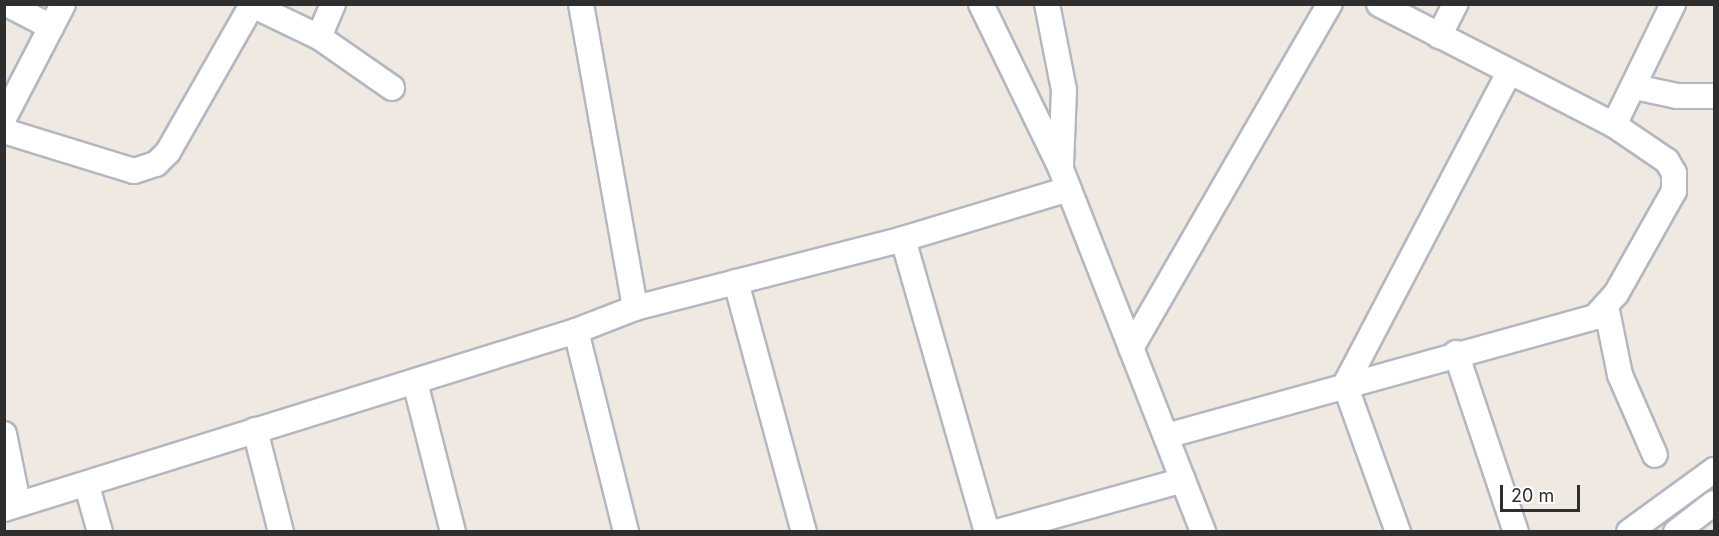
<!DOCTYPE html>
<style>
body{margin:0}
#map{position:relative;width:1719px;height:536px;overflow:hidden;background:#efe9e1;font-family:Inter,sans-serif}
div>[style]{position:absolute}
.roads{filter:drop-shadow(2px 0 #b4b7c1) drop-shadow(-2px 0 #b4b7c1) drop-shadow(0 2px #b4b7c1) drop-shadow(0 -2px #b4b7c1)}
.street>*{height:24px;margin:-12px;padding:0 12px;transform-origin:12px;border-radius:12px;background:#fff}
span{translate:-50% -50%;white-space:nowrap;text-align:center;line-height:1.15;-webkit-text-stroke:4.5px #fff;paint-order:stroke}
.frame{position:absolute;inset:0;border:6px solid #2e2e2e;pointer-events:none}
.scale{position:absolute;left:1500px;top:485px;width:80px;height:27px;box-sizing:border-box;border:3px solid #2e2e2e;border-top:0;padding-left:8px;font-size:18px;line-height:21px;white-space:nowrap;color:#2e2e2e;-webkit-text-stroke:4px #fff;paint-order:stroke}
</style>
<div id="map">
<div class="roads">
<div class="street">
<i style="left:7px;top:4px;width:50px;rotate:27.6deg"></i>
<i style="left:250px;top:4px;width:76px;rotate:25.6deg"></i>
<i style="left:319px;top:37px;width:89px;rotate:34.9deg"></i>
<i style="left:581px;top:4px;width:309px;rotate:79.9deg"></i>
<i style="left:981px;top:4px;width:183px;rotate:64.1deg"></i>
<i style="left:1061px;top:169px;width:390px;rotate:68.6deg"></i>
<i style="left:1047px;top:4px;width:88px;rotate:78.8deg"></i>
<i style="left:1064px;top:90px;width:76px;rotate:92.3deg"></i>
<i style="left:1439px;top:36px;width:36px;rotate:-63deg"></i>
<i style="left:319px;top:37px;width:36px;rotate:-67deg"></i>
<i style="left:1635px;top:87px;width:43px;rotate:12.1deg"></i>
<i style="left:1677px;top:96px;width:37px"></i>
<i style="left:4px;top:118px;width:128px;rotate:-62.6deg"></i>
<i style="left:1614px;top:125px;width:135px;rotate:-64deg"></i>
<i style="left:4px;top:131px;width:136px;rotate:17.1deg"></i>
<i style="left:134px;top:171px;width:23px;rotate:-18deg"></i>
<i style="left:156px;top:164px;width:17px;rotate:-45deg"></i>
<i style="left:168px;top:152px;width:169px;rotate:-60.3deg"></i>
<i style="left:903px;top:239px;width:305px;rotate:74deg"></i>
<i style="left:736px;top:282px;width:259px;rotate:74.8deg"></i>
<i style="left:1606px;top:306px;width:70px;rotate:78.5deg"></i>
<i style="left:1620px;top:375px;width:87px;rotate:66.4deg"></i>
<i style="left:576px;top:331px;width:207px;rotate:76deg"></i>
<i style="left:1131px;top:348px;width:397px;rotate:-60deg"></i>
<i style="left:1456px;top:353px;width:189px;rotate:71.5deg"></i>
<i style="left:415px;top:382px;width:155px;rotate:75.8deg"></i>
<i style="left:255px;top:430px;width:105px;rotate:75.7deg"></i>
<i style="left:4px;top:434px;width:70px;rotate:78.5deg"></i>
<i style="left:1166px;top:436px;width:445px;rotate:-15.5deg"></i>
<i style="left:1595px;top:317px;width:31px;rotate:-48deg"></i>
<i style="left:1616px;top:294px;width:118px;rotate:-60.6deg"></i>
<i style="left:1674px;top:191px;width:18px;rotate:-90deg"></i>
<i style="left:1674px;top:173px;width:14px;rotate:-120deg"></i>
<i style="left:1667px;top:161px;width:64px;rotate:-145.8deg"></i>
<i style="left:1614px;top:125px;width:264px;rotate:-152.8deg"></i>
<i style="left:87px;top:486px;width:48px;rotate:74.2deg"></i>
<i style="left:4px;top:509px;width:599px;rotate:-17.29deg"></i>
<i style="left:576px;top:331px;width:63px;rotate:-21.3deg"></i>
<i style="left:635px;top:308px;width:277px;rotate:-14.4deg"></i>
<i style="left:903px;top:239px;width:173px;rotate:-16.8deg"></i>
<i style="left:996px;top:532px;width:194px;rotate:-15.5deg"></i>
<i style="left:1398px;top:532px;width:156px;rotate:-109.8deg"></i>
<i style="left:1345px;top:385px;width:353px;rotate:-62.3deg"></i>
<i style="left:1629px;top:532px;width:105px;rotate:-36.1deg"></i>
<i style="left:1676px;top:532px;width:48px;rotate:-37.3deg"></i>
</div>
</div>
<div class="frame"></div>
<div class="scale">20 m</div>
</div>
